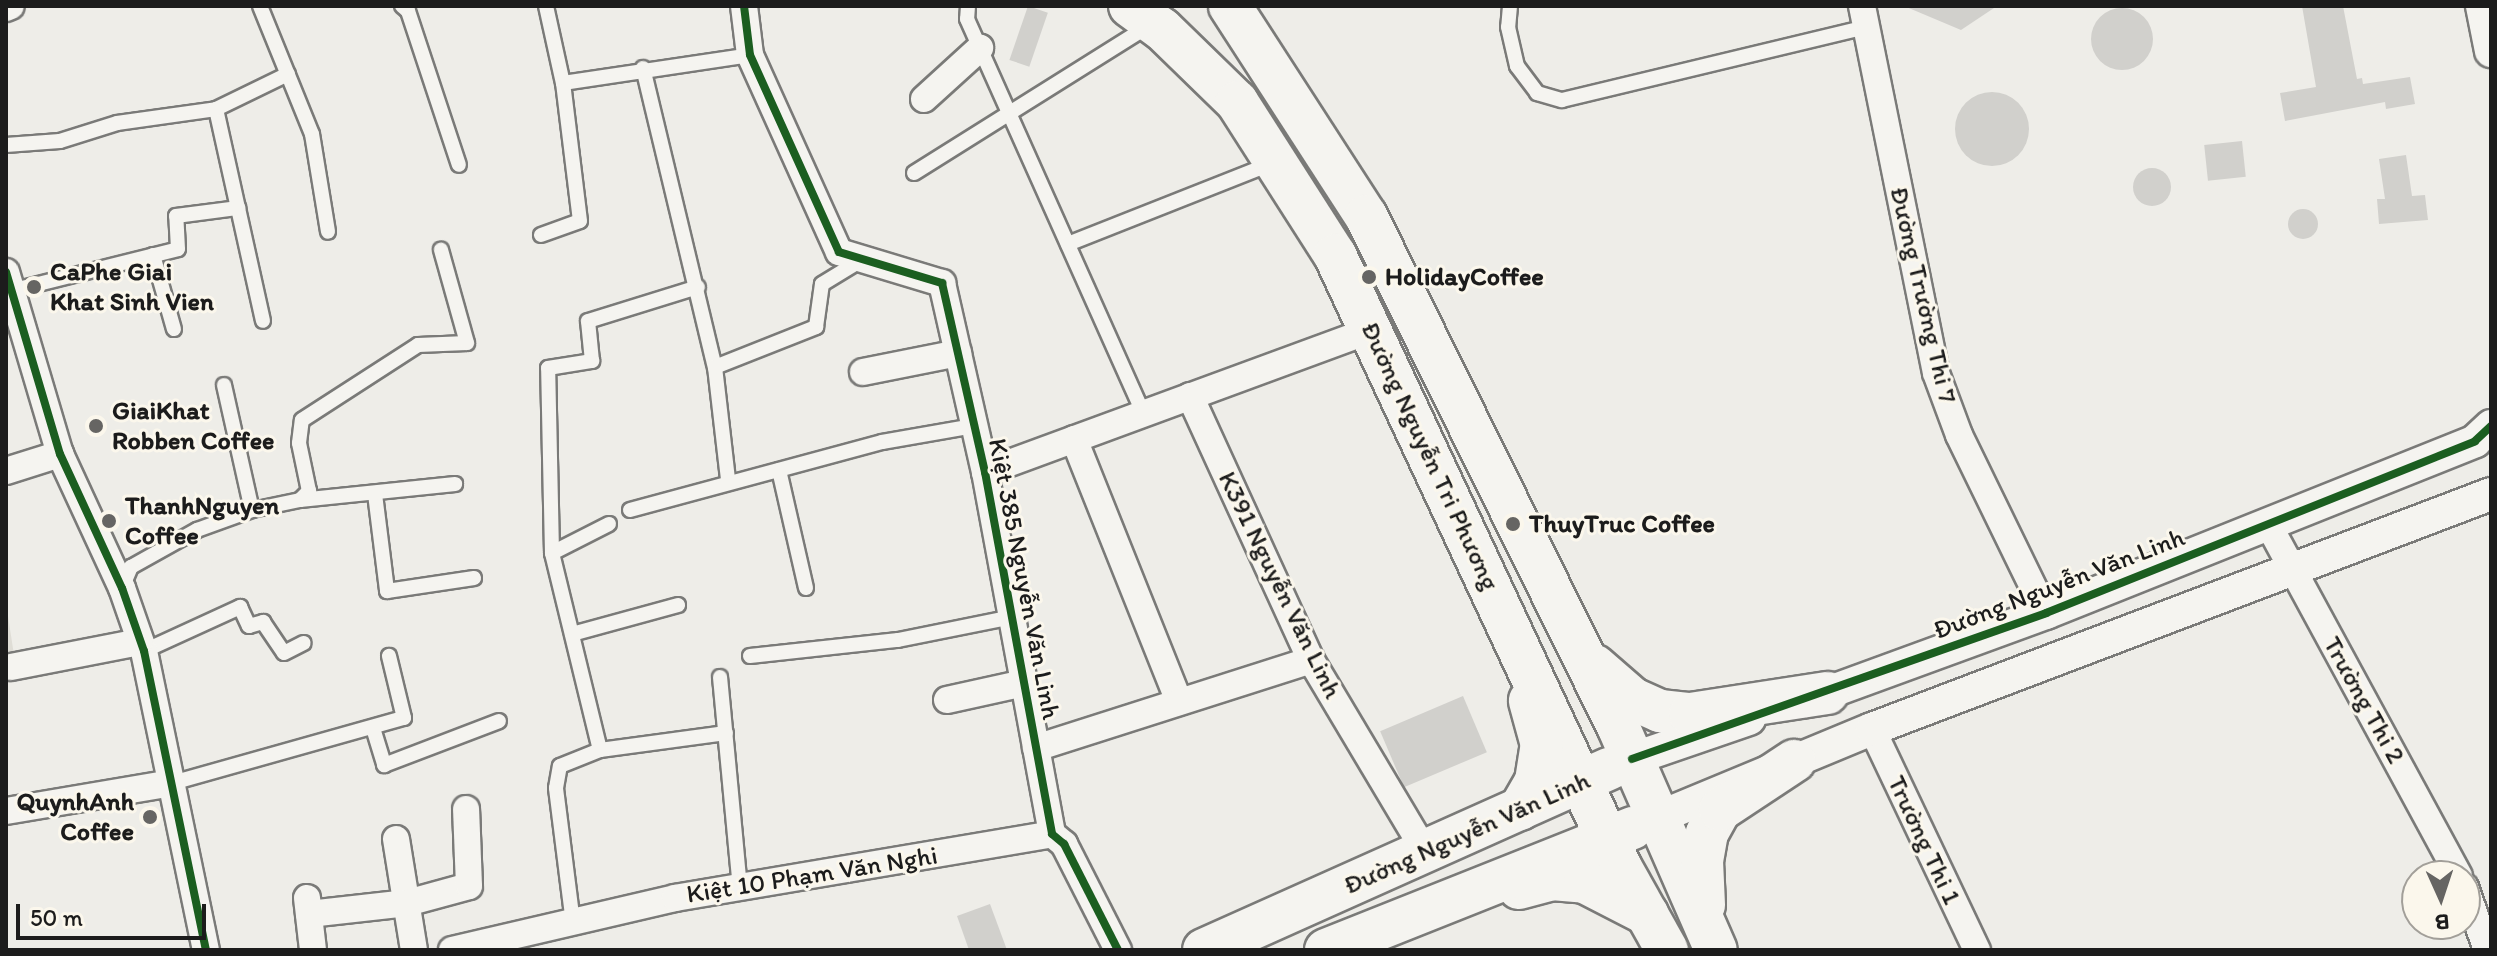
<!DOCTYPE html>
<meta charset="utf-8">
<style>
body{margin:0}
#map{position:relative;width:2497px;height:956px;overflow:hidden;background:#eeede8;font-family:Itim,sans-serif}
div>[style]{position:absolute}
.built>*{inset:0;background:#dfddd6}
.building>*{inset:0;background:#d1d0cc;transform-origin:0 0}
.round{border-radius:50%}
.roads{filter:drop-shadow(2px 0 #7a7a78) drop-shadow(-2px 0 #7a7a78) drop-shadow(0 2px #7a7a78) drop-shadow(0 -2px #7a7a78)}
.service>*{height:14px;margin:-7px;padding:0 7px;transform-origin:7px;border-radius:7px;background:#f5f4f0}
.minor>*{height:26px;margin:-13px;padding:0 13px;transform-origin:13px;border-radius:13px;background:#f5f4f0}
.tertiary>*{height:32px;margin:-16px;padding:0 16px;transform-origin:16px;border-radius:16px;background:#f5f4f0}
.primary>*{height:42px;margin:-21px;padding:0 21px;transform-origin:21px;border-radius:21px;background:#f5f4f0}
.cycleway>*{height:8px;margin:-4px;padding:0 4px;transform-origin:4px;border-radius:4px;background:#1b5e20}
.dots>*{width:22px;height:22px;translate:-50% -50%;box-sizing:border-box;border:4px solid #fbf7ec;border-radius:50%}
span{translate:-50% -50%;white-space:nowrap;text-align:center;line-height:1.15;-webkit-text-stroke:6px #fbf7ec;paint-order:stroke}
.poi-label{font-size:26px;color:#1c1c1c;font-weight:700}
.left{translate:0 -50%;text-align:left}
.right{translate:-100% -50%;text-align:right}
.street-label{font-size:26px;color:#1c1c1c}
.frame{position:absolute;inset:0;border:8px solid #1c1c1c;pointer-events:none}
.north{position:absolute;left:2401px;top:860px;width:80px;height:80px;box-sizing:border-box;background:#fbf7ec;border:2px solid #a29f99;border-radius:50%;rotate:177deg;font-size:22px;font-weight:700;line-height:32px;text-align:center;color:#1c1c1c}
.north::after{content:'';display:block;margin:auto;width:28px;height:36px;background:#666563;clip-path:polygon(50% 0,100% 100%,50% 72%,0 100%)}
.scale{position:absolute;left:16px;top:904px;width:190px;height:36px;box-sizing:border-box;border:4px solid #1c1c1c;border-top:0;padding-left:10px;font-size:24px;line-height:28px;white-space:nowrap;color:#1c1c1c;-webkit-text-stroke:6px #fbf7ec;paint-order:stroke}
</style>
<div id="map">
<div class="built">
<i style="clip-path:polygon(6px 603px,18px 681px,6px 682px)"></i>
</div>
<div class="building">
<i style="left:1028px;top:6px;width:21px;height:57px;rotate:19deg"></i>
<i style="clip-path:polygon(1904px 6px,1997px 6px,1961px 30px)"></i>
<i style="clip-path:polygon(2302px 6px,2343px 6px,2357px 79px,2362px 78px,2363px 84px,2410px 77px,2415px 104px,2386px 109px,2385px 102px,2285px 121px,2280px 93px,2316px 87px)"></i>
<i class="round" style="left:2091px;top:8px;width:62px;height:62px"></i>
<i class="round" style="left:1955px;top:92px;width:74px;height:74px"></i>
<i style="left:2242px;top:141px;width:36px;height:38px;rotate:84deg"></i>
<i style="clip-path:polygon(2406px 155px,2412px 196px,2425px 195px,2428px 220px,2379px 224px,2377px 199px,2385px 199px,2379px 159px)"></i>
<i class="round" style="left:2133px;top:168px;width:38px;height:38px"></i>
<i class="round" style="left:2288px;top:209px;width:30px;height:30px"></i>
<i style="left:1463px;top:696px;width:61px;height:90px;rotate:67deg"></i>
<i style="clip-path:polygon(990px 904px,1007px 950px,969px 950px,957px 916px)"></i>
</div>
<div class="roads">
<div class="service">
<i style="left:260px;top:6px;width:138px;rotate:67.9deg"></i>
<i style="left:312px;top:134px;width:99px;rotate:80.7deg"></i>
<i style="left:402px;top:6px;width:8px;rotate:40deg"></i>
<i style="left:408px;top:11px;width:162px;rotate:71.7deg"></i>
<i style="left:546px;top:6px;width:79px;rotate:77.6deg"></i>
<i style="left:563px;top:83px;width:189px;rotate:-8.5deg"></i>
<i style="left:968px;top:6px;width:13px;rotate:94deg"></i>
<i style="left:967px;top:19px;width:433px;rotate:65.9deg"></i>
<i style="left:1510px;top:6px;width:21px;rotate:95deg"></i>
<i style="left:1508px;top:27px;width:40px;rotate:77deg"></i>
<i style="left:1517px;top:66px;width:34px;rotate:53deg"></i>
<i style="left:1537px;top:93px;width:26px;rotate:16deg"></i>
<i style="left:1562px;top:100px;width:314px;rotate:-13.5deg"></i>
<i style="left:643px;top:68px;width:308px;rotate:76.5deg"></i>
<i style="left:715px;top:367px;width:114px;rotate:83.4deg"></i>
<i style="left:216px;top:109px;width:217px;rotate:77.5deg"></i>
<i style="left:6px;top:145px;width:54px;rotate:-4.2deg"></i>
<i style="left:60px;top:141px;width:60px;rotate:-17.5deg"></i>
<i style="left:117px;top:123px;width:100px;rotate:-8deg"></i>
<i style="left:216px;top:109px;width:80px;rotate:-25.9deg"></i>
<i style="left:914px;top:173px;width:279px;rotate:-32.1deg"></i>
<i style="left:541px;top:235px;width:41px;rotate:-19.7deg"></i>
<i style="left:580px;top:221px;width:139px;rotate:-97deg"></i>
<i style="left:1068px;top:244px;width:220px;rotate:-21.6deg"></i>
<i style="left:153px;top:255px;width:77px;rotate:74.2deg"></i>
<i style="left:6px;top:292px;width:177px;rotate:-14deg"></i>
<i style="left:178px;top:249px;width:33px;rotate:-93deg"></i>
<i style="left:176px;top:216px;width:63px;rotate:-7.4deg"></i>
<i style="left:715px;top:367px;width:109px;rotate:-21.6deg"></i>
<i style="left:816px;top:327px;width:43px;rotate:-82.1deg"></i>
<i style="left:822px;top:284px;width:48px;rotate:-31.4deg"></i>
<i style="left:224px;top:385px;width:128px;rotate:77.4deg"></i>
<i style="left:779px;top:470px;width:121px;rotate:77.1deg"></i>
<i style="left:375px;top:494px;width:98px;rotate:82.9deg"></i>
<i style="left:387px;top:591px;width:88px;rotate:-8.5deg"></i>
<i style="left:300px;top:500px;width:156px;rotate:-5.9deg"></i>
<i style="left:630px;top:510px;width:261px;rotate:-15.1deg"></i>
<i style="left:882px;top:442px;width:93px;rotate:-9.9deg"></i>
<i style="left:552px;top:553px;width:64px;rotate:-27deg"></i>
<i style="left:122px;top:588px;width:23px;rotate:-67deg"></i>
<i style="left:131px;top:567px;width:76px;rotate:-29.3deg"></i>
<i style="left:197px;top:530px;width:59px;rotate:-20deg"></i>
<i style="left:252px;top:510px;width:49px;rotate:-11.8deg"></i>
<i style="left:300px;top:500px;width:13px;rotate:-45deg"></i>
<i style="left:309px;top:491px;width:49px;rotate:-101.8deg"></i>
<i style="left:299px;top:443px;width:23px;rotate:-83deg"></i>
<i style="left:302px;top:420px;width:138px;rotate:-32.9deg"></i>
<i style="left:418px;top:345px;width:49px;rotate:-2.3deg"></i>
<i style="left:467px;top:343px;width:97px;rotate:-105.6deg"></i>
<i style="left:572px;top:634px;width:110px;rotate:-15.3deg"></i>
<i style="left:144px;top:651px;width:106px;rotate:-24.6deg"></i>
<i style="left:240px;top:607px;width:21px;rotate:65deg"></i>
<i style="left:249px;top:626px;width:15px;rotate:-16deg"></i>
<i style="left:263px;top:622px;width:37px;rotate:56deg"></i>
<i style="left:284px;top:653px;width:22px;rotate:-27deg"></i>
<i style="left:750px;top:656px;width:149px;rotate:-6.2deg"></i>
<i style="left:898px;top:640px;width:116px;rotate:-11.4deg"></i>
<i style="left:720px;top:677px;width:212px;rotate:84.6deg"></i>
<i style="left:373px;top:728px;width:39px;rotate:73deg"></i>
<i style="left:384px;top:765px;width:123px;rotate:-20.9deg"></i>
<i style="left:600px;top:750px;width:127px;rotate:-7.7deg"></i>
<i style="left:172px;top:783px;width:241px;rotate:-15.7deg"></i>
<i style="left:404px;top:718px;width:64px;rotate:-103.6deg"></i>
<i style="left:573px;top:923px;width:136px;rotate:-97.2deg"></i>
<i style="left:556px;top:788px;width:22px;rotate:-80deg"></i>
<i style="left:560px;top:766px;width:43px;rotate:-21.8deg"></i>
<i style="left:600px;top:750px;width:203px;rotate:-103.7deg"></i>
<i style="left:552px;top:553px;width:185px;rotate:-91.2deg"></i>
<i style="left:548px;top:368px;width:45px;rotate:-9deg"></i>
<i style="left:592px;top:361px;width:40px;rotate:-95.7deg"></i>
<i style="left:588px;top:321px;width:115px;rotate:-17.2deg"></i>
</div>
<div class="minor">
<i style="left:744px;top:6px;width:49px;rotate:83deg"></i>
<i style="left:750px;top:55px;width:216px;rotate:65.7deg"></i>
<i style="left:839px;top:252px;width:108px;rotate:16.8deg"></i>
<i style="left:942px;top:283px;width:194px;rotate:77.2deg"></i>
<i style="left:985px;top:472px;width:368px;rotate:79.5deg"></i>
<i style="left:1052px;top:834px;width:16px;rotate:40deg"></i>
<i style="left:1064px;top:844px;width:119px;rotate:63deg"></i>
<i style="left:1862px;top:6px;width:374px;rotate:78.6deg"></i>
<i style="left:1936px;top:373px;width:66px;rotate:69.6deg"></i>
<i style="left:1959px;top:435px;width:198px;rotate:64deg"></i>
<i style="left:6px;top:8px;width:5px;rotate:-22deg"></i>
<i style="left:924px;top:99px;width:76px;rotate:-42.3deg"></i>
<i style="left:6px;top:272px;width:190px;rotate:73.5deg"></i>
<i style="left:60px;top:454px;width:148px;rotate:65.2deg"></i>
<i style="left:122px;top:588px;width:67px;rotate:70.8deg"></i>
<i style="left:144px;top:651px;width:305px;rotate:78.3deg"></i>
<i style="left:863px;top:372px;width:97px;rotate:-11.3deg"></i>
<i style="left:1190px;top:396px;width:290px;rotate:65.4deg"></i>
<i style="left:1311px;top:660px;width:225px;rotate:59.2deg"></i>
<i style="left:1074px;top:439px;width:283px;rotate:68.2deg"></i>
<i style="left:6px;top:471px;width:57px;rotate:-17.5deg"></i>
<i style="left:985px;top:472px;width:411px;rotate:-20.2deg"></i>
<i style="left:2268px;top:524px;width:400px;rotate:61.5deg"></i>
<i style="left:11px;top:667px;width:131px;rotate:-11deg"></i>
<i style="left:947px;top:700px;width:79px;rotate:-12.4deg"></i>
<i style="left:1872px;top:729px;width:245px;rotate:64.6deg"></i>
<i style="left:1036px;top:748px;width:289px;rotate:-17.7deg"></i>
<i style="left:6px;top:811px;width:168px;rotate:-9.6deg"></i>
<i style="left:396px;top:839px;width:112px;rotate:80.8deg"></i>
<i style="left:2465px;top:887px;width:67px;rotate:70.8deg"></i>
<i style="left:307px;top:898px;width:52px;rotate:83.4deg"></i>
<i style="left:309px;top:914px;width:99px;rotate:-6.4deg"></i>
<i style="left:407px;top:903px;width:64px;rotate:-15.3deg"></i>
<i style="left:469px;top:886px;width:77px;rotate:-92.2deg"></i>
<i style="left:452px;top:950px;width:229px;rotate:-13.1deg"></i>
<i style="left:675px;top:898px;width:382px;rotate:-9.6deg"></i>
</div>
<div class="tertiary">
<i style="left:2482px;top:6px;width:46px;rotate:78.7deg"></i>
<i style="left:1805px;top:701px;width:257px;rotate:-20.1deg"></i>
<i style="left:2046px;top:613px;width:462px;rotate:-21.8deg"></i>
<i style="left:2475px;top:441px;width:22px;rotate:-43deg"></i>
<i style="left:1632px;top:759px;width:124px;rotate:-18.9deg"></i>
<i style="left:1657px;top:818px;width:233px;rotate:-22.5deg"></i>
<i style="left:1872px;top:729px;width:662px;rotate:-20.79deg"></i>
</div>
<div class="primary">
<i style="left:1130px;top:6px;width:39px;rotate:36deg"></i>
<i style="left:1162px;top:29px;width:105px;rotate:44.2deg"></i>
<i style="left:1237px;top:102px;width:182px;rotate:57.4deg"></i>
<i style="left:1335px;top:255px;width:674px;rotate:64.99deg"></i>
<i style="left:1620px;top:866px;width:96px;rotate:60.8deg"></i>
<i style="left:1230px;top:6px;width:250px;rotate:57.1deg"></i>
<i style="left:1366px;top:216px;width:569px;rotate:63.71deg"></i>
<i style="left:1618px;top:726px;width:244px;rotate:66.4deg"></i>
<i style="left:1595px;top:666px;width:50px;rotate:41deg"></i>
<i style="left:1633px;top:699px;width:30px;rotate:24deg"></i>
<i style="left:1660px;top:711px;width:30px;rotate:6deg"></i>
<i style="left:1690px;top:714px;width:139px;rotate:-8.7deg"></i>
<i style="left:1520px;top:809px;width:32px;rotate:-60deg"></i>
<i style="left:1536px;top:781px;width:36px;rotate:-81deg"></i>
<i style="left:1542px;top:745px;width:46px;rotate:-105.3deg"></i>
<i style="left:1519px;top:888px;width:34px;rotate:-15deg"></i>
<i style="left:1552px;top:879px;width:33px;rotate:5deg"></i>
<i style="left:1585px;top:882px;width:70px;rotate:27.3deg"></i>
<i style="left:1704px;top:905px;width:44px;rotate:-92.6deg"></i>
<i style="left:1702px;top:861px;width:28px;rotate:-80deg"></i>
<i style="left:1707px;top:833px;width:26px;rotate:-61deg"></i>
<i style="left:1720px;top:810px;width:89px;rotate:-33.5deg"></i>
<i style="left:1204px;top:950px;width:444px;rotate:-24.1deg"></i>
<i style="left:1326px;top:950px;width:330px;rotate:-21.7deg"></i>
</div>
</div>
<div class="cycleway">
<i style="left:744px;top:6px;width:49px;rotate:83deg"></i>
<i style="left:750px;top:55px;width:216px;rotate:65.7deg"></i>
<i style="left:839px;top:252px;width:108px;rotate:16.8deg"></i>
<i style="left:942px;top:283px;width:194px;rotate:77.2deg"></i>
<i style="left:985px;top:472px;width:368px;rotate:79.5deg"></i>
<i style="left:1052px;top:834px;width:16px;rotate:40deg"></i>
<i style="left:1064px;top:844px;width:119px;rotate:63deg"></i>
<i style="left:6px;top:272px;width:190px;rotate:73.5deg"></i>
<i style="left:60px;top:454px;width:148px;rotate:65.2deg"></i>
<i style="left:122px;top:588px;width:67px;rotate:70.8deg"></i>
<i style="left:144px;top:651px;width:305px;rotate:78.3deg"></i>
<i style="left:1632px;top:759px;width:439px;rotate:-19.4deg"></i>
<i style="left:2046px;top:613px;width:462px;rotate:-21.8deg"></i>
<i style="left:2475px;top:441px;width:22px;rotate:-43deg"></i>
</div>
<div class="dots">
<i style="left:1369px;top:277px;background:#666563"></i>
<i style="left:34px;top:287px;background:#666563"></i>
<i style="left:96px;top:426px;background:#666563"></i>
<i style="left:109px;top:521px;background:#666563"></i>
<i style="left:1513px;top:524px;background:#666563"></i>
<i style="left:150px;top:817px;background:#666563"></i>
</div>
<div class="poi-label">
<span class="left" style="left:50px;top:287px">CaPhe Giai<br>Khat Sinh Vien</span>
<span class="left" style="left:1385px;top:277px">HolidayCoffee</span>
<span class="left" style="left:112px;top:426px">GiaiKhat<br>Robben Coffee</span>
<span class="left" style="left:125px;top:521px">ThanhNguyen<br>Coffee</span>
<span class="left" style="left:1529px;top:524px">ThuyTruc Coffee</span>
<span class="right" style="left:134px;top:817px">QuynhAnh<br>Coffee</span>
</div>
<div class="street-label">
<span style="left:1923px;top:295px;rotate:77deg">Đường Trường Thi 7</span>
<span style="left:1430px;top:456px;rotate:65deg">Đường Nguyễn Tri Phương</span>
<span style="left:1024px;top:579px;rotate:79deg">Kiệt 385 Nguyễn Văn Linh</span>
<span style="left:2059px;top:584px;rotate:-21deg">Đường Nguyễn Văn Linh</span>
<span style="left:1280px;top:585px;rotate:64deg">K391 Nguyễn Văn Linh</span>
<span style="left:2364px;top:700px;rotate:61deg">Trường Thi 2</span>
<span style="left:1467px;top:833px;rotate:-24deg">Đường Nguyễn Văn Linh</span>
<span style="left:1924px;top:840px;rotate:65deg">Trường Thi 1</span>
<span style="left:812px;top:875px;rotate:-9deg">Kiệt 10 Phạm Văn Nghi</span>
</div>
<div class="frame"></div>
<div class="north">B</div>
<div class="scale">50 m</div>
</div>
